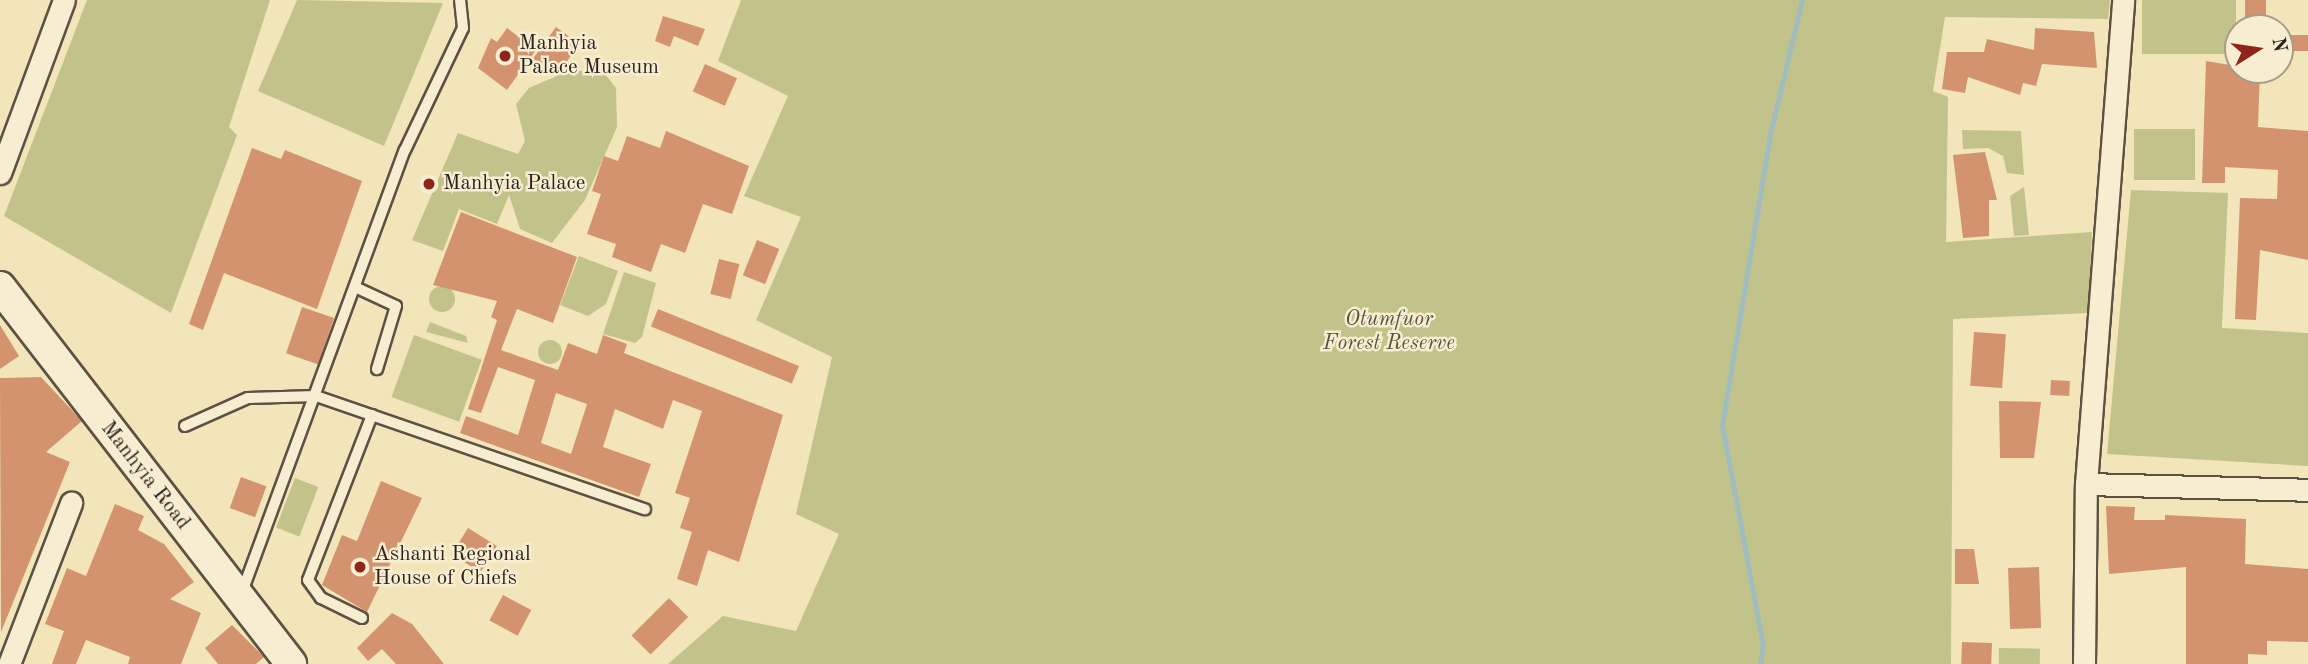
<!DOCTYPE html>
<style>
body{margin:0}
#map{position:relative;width:2308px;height:664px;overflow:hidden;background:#f3e5ba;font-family:"Old Standard TT",serif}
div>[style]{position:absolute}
.green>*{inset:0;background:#c2c28b;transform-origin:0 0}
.round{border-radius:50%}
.stream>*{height:5px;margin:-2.5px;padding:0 2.5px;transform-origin:2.5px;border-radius:2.5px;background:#a1bcbc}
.building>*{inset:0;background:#d3936f;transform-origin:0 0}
.roads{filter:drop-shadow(2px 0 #5e5143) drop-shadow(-2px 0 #5e5143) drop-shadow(0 2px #5e5143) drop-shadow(0 -2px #5e5143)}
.service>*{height:10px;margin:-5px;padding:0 5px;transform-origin:5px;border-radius:5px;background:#f7eed2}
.minor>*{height:21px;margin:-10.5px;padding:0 10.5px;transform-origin:10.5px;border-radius:10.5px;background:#f7eed2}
.secondary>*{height:30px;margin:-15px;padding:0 15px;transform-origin:15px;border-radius:15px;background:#f7eed2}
.dots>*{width:19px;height:19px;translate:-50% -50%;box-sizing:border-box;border:4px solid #f7eed2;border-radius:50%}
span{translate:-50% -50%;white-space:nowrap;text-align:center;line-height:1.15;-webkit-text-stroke:5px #f7eed2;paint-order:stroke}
.poi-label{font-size:21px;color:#2c201b}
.left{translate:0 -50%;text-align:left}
.park-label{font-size:21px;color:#59513d;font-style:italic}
.street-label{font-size:21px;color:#2c201b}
.north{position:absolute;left:2224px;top:14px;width:70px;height:70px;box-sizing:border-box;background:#f7eed2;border:2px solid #a69c89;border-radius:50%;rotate:78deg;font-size:19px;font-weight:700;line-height:28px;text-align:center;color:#2c201b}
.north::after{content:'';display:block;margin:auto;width:24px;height:32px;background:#8f2418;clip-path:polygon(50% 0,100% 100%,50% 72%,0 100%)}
</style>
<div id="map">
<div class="green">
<i style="clip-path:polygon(87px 0,270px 0,229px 127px,237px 135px,171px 313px,4px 216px)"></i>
<i style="clip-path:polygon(297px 0,443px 3px,384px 146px,258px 91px)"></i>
<i style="clip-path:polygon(741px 0,2110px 0,2108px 19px,1945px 17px,1933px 91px,1948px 97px,1946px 242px,2092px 232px,2088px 313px,1953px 319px,1951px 664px,668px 664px,723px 616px,796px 631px,839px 534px,796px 514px,832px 357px,756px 320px,801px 217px,744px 196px,788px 96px,718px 61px)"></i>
<i style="left:2142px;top:0;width:94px;height:54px"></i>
<i style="clip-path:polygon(601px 69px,616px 88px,617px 127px,585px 200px,552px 243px,520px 229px,509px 195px,497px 224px,459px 209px,443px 251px,412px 240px,458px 133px,518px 154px,525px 141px,516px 104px,529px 88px,566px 72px)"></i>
<i style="left:2134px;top:129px;width:61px;height:51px"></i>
<i style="clip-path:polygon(1962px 130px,2021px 131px,2024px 175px,2007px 173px,2003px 156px,1988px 148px,1963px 149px)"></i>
<i style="clip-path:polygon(2024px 187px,2029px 235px,2014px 236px,2010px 196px)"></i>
<i style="clip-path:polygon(2131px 190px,2228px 193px,2222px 328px,2308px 333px,2308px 466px,2107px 454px)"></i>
<i style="clip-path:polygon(579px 256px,618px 271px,606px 304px,588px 316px,560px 305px)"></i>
<i style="clip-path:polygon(624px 272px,656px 283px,642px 337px,635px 343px,603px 334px)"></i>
<i class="round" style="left:429px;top:286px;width:26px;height:26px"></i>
<i style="clip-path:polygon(430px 322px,466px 336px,468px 343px,426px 332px)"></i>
<i style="left:414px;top:335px;width:72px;height:66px;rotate:20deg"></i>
<i class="round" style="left:538px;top:340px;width:24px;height:24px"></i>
<i style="left:295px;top:478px;width:25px;height:53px;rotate:21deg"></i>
<i style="left:1999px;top:648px;width:41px;height:16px;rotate:1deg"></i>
</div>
<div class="stream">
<i style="left:1760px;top:664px;width:18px;rotate:-81deg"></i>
<i style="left:1763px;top:646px;width:225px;rotate:-100.5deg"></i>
<i style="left:1722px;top:425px;width:299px;rotate:-80.6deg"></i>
<i style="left:1771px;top:130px;width:134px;rotate:-76.6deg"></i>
</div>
<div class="building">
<i style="left:2245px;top:0;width:21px;height:28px"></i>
<i style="clip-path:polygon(663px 16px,705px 29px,698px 46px,674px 36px,670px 47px,655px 41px)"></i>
<i style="left:556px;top:27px;width:29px;height:39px;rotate:36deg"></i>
<i style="clip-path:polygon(507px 28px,536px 50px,507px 90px,478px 68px,491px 38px,497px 42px)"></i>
<i style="clip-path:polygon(2035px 28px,2094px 32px,2097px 68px,2042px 64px,2036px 86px,2023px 83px,2020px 95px,1968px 77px,1965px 93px,1942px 89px,1947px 52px,1984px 52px,1987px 39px,2034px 50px)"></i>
<i style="left:2284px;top:35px;width:24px;height:16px"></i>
<i style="clip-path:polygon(2206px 61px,2260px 70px,2258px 127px,2308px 131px,2308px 260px,2260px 250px,2256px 320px,2235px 319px,2240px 198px,2277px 199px,2278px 170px,2225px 167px,2225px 183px,2202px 183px)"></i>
<i style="left:705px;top:64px;width:35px;height:30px;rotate:24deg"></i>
<i style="clip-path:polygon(666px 131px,749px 166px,732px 214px,703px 204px,685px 253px,661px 244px,651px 272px,612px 257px,616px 244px,587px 234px,601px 194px,592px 191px,604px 156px,618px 161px,627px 136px,660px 148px)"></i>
<i style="clip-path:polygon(252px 148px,281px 159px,285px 150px,362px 181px,317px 309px,224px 273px,203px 330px,189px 324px)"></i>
<i style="clip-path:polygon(1985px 152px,1997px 200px,1989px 200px,1989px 236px,1963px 238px,1953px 155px)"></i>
<i style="clip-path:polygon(evenodd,461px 212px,577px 257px,553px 323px,517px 309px,501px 350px,558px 370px,568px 343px,597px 354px,603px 335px,627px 344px,624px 353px,783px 415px,739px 562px,708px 550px,697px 586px,677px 579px,692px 532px,680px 528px,690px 498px,675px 493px,702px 411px,673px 400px,663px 429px,615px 409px,603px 447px,651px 464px,639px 497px,460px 433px,466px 416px,518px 435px,535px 380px,498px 367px,481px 413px,468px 409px,497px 320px,491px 317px,497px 301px,433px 285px,461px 212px,556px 393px,587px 404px,571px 454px,541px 443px,556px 393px)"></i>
<i style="left:757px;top:240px;width:24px;height:38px;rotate:22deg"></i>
<i style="left:719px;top:259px;width:21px;height:36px;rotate:14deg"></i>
<i style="left:302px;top:307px;width:34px;height:49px;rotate:19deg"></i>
<i style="left:658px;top:309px;width:152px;height:19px;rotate:22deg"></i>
<i style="clip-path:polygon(0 325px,19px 356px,0 369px)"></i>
<i style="left:1974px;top:332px;width:32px;height:54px;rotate:4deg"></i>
<i style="clip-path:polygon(41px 377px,82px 421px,46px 452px,70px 462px,1px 632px,0 378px)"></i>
<i style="left:2051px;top:380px;width:19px;height:15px;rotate:3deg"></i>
<i style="clip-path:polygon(1999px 401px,2041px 402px,2034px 458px,2000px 458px)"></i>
<i style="left:241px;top:477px;width:27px;height:33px;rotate:20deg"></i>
<i style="clip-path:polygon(381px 481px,422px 498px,367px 612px,322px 585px,342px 535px,357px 541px)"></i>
<i style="clip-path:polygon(115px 504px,144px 516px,138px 530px,164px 544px,194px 582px,170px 599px,201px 613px,181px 664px,128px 664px,130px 657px,86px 640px,76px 664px,52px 664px,64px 631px,45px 624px,67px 568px,86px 576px)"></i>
<i style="clip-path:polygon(2106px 506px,2135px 507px,2134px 520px,2165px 520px,2165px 515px,2246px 519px,2245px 564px,2308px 569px,2308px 642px,2267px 641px,2267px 655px,2248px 654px,2248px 664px,2186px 664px,2186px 567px,2109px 574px)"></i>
<i style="left:468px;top:528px;width:34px;height:31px;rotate:32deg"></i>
<i style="clip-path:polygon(1955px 549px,1974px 549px,1979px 584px,1955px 584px)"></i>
<i style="left:2039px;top:567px;width:61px;height:31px;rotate:88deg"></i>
<i style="left:503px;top:595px;width:32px;height:29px;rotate:28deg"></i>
<i style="left:669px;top:598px;width:27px;height:53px;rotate:45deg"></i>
<i style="clip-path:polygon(392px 613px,412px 624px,444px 664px,396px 664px,382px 649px,368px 661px,357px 648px)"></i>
<i style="clip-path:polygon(232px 625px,264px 657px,256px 664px,218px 664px,205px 648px)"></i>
<i style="left:1962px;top:642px;width:30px;height:22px;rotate:2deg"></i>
</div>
<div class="roads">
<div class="service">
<i style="left:355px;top:287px;width:45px;rotate:24.9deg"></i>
<i style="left:396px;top:306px;width:66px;rotate:106.8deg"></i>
<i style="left:185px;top:426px;width:69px;rotate:-24deg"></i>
<i style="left:248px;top:398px;width:68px;rotate:-1.7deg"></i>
<i style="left:316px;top:396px;width:348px;rotate:19deg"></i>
<i style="left:242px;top:592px;width:471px;rotate:-69.8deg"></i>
<i style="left:405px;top:150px;width:135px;rotate:-64.6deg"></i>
<i style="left:463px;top:28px;width:28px;rotate:-96deg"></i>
<i style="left:362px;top:618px;width:46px;rotate:-154deg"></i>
<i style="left:321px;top:598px;width:22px;rotate:-126deg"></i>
<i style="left:308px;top:580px;width:177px;rotate:-68.8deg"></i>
</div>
<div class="minor">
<i style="left:0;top:173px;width:184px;rotate:-69.7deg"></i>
<i style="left:2086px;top:484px;width:222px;rotate:1.5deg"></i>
<i style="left:9px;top:664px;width:173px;rotate:-68.9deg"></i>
<i style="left:2084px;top:664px;width:180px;rotate:-89.4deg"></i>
<i style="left:2086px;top:484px;width:485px;rotate:-85.6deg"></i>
</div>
<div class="secondary">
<i style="left:0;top:287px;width:476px;rotate:52.3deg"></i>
</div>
</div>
<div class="dots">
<i style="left:505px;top:56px;background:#8f2418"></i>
<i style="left:429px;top:184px;background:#8f2418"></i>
<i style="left:360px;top:567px;background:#8f2418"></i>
</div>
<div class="poi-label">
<span class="left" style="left:519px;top:56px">Manhyia<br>Palace Museum</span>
<span class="left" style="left:443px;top:184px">Manhyia Palace</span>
<span class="left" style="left:374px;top:567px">Ashanti Regional<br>House of Chiefs</span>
</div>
<div class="park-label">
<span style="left:1389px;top:332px">Otumfuor<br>Forest Reserve</span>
</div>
<div class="street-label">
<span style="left:145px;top:476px;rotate:52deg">Manhyia Road</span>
</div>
<div class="north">N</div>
</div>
